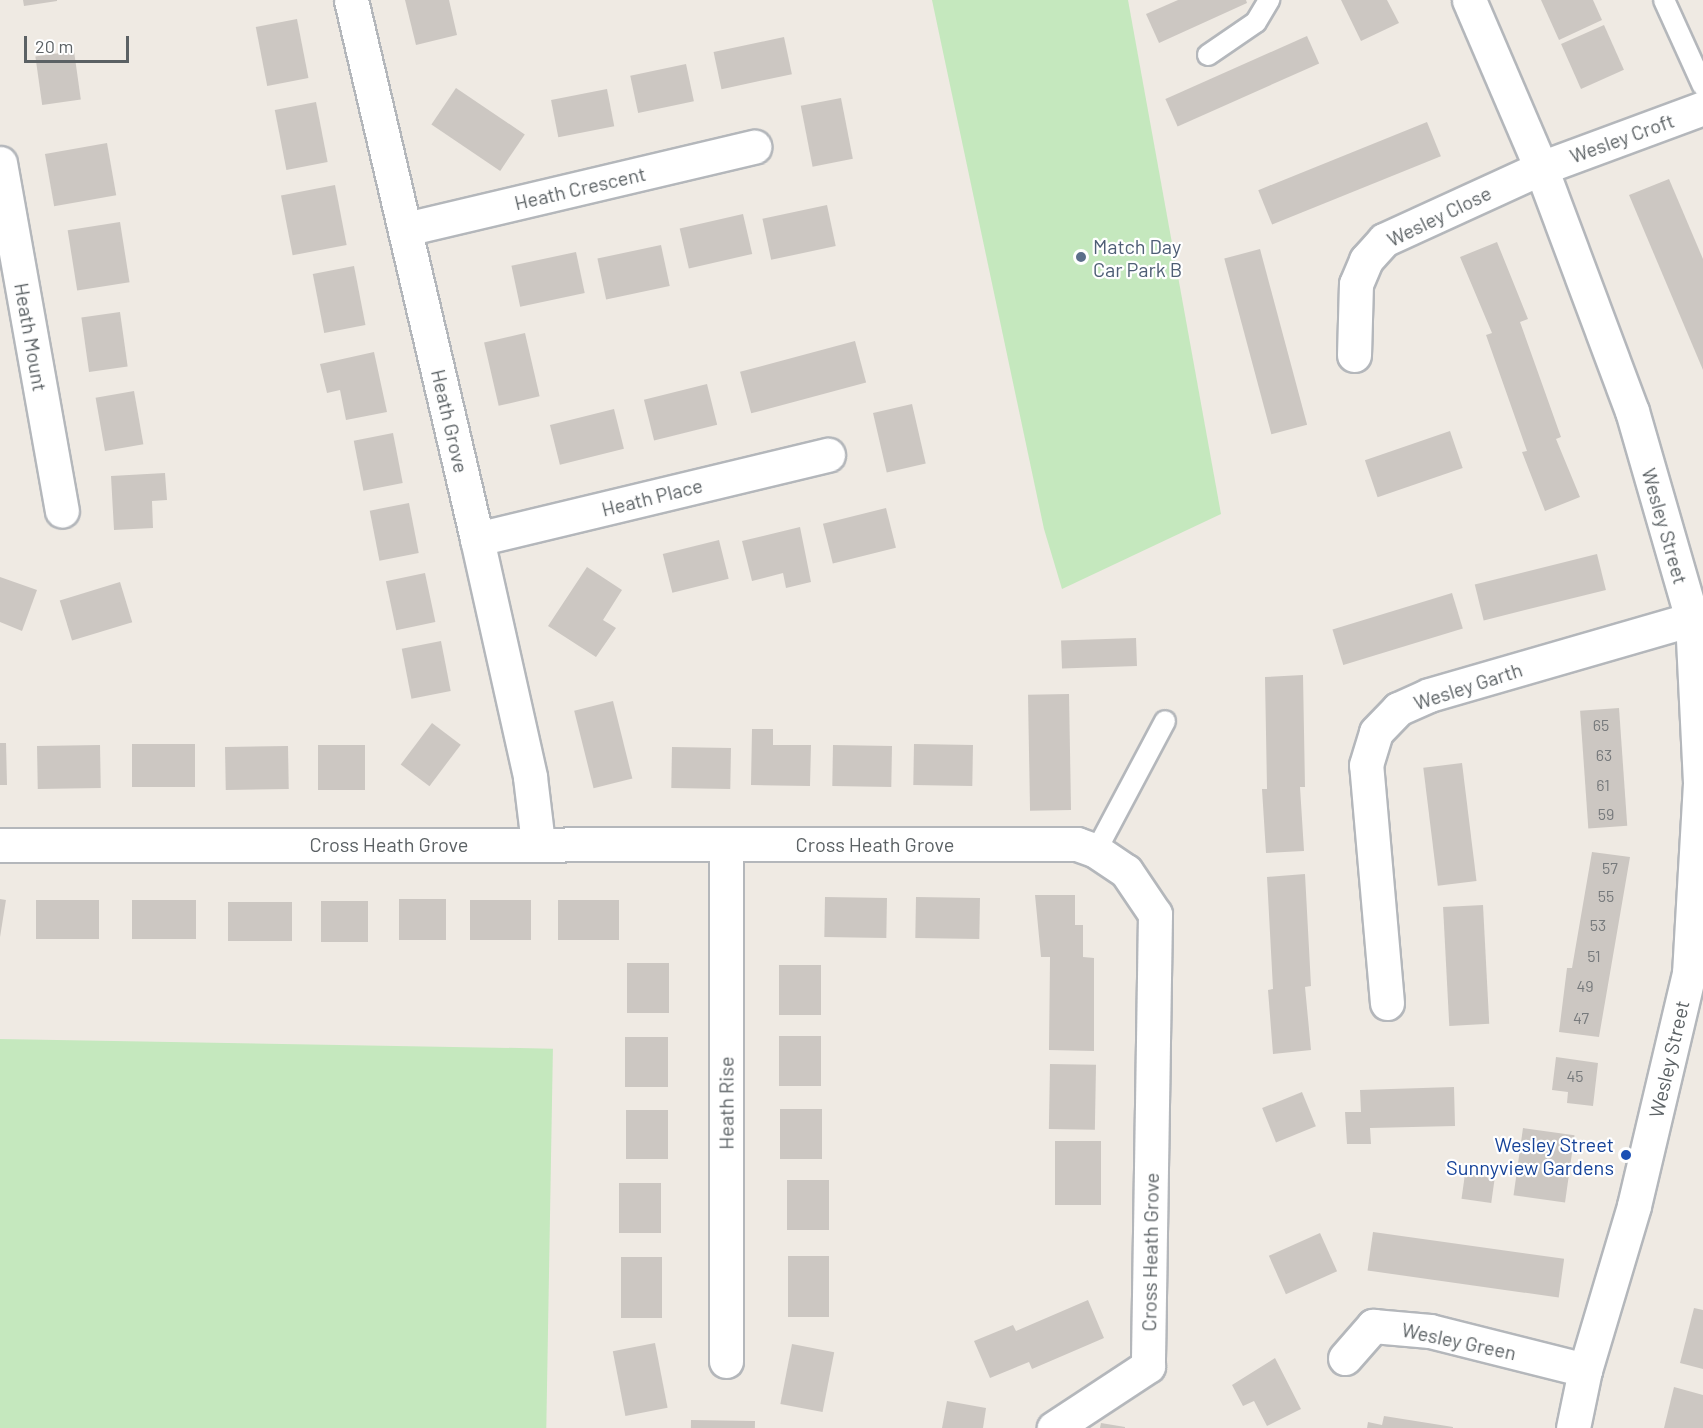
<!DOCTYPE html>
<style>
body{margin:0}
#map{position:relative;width:1703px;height:1428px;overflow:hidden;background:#efeae3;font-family:Barlow,sans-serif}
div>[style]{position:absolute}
.green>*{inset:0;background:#c5e8be;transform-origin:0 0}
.building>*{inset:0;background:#ccc7c2;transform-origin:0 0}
.roads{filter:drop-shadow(2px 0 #b4b7bb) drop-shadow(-2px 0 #b4b7bb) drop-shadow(0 2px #b4b7bb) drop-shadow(0 -2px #b4b7bb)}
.lane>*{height:20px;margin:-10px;padding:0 10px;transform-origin:10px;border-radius:10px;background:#fff}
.street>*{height:33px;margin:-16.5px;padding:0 16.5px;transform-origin:16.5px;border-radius:16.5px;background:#fff}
.secondary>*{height:33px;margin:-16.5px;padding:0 16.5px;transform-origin:16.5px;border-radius:16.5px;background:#fff}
.dots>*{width:16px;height:16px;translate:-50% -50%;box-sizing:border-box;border:3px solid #fff;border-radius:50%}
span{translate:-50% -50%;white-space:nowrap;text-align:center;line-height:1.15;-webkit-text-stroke:4.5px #fff;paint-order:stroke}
.number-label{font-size:16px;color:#777a7c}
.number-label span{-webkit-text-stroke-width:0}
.street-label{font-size:20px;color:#5b6164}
.service-label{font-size:20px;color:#4e5e75}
.left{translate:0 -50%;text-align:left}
.transit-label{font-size:20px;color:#164399}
.right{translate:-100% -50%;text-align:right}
.scale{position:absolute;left:24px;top:36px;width:105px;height:27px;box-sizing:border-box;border:3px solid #5b6164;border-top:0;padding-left:8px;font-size:18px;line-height:21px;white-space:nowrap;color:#5b6164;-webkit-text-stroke:4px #fff;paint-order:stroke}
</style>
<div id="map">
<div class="green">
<i style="clip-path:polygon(932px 0,1128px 0,1221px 514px,1062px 589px,1044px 529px)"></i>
<i style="left:0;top:1039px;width:553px;height:389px;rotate:1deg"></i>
</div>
<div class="building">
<i style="clip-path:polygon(23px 0,57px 0,57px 1px,24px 6px)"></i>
<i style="clip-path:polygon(405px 0,449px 0,457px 35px,416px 45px)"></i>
<i style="clip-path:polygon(1178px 0,1246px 0,1247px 3px,1159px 43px,1146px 14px)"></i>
<i style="clip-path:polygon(1341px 0,1387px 0,1399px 23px,1361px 41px)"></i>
<i style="clip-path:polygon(1541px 0,1593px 0,1602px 20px,1559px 40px)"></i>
<i style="left:297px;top:19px;width:60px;height:42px;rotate:79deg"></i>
<i style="left:1604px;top:25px;width:49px;height:47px;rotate:66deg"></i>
<i style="left:1307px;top:36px;width:30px;height:155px;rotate:66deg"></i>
<i style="left:784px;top:37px;width:38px;height:72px;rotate:78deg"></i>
<i style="left:74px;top:51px;width:49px;height:39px;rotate:82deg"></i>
<i style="left:686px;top:64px;width:38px;height:57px;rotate:78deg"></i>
<i style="left:456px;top:88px;width:83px;height:44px;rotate:34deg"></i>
<i style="left:607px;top:89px;width:38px;height:57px;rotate:79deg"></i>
<i style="left:841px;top:98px;width:62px;height:41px;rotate:79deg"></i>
<i style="left:316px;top:102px;width:61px;height:42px;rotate:79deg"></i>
<i style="left:1427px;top:122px;width:37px;height:182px;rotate:68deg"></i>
<i style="left:107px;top:143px;width:53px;height:63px;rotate:80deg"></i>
<i style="clip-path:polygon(1669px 179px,1703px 259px,1703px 370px,1629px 195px)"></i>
<i style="left:335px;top:185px;width:61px;height:55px;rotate:79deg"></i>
<i style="left:827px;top:205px;width:42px;height:66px;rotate:78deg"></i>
<i style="left:743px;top:214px;width:41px;height:65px;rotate:77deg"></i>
<i style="left:120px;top:222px;width:61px;height:53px;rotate:81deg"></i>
<i style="clip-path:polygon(1497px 242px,1528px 319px,1520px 322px,1561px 437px,1556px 439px,1580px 497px,1545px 511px,1522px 452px,1527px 451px,1486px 335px,1492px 333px,1460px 257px)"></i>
<i style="left:661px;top:245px;width:42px;height:65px;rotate:78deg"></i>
<i style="left:1260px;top:249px;width:182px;height:37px;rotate:75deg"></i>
<i style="left:576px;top:252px;width:42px;height:66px;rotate:78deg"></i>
<i style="left:354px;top:266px;width:60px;height:42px;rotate:79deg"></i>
<i style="left:120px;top:312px;width:55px;height:39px;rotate:82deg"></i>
<i style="left:525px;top:333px;width:65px;height:42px;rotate:77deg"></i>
<i style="left:855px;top:341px;width:43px;height:119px;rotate:75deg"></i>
<i style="clip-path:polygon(374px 352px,387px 412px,346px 420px,340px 390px,327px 393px,320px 364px)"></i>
<i style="left:707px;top:384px;width:42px;height:65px;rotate:76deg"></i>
<i style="left:134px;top:391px;width:54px;height:39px;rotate:80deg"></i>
<i style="left:912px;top:404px;width:61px;height:40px;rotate:77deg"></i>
<i style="left:614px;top:409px;width:41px;height:66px;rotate:76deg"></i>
<i style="left:1450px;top:431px;width:39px;height:90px;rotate:71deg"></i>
<i style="left:393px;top:433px;width:51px;height:40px;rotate:79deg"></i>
<i style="clip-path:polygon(165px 473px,167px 500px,152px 501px,153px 528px,114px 530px,111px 476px)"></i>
<i style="left:409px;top:503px;width:51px;height:40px;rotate:79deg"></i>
<i style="left:886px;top:508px;width:41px;height:65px;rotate:76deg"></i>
<i style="clip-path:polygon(800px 527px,811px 582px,786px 588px,783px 573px,752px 581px,742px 541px)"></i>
<i style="left:719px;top:540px;width:40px;height:58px;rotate:76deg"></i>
<i style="left:1597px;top:554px;width:37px;height:126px;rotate:76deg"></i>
<i style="clip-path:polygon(587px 567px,622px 590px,603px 620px,616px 628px,596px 657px,548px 626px)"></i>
<i style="left:425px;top:573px;width:50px;height:40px;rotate:78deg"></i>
<i style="clip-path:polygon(0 577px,37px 590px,22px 631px,0 622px)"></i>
<i style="left:120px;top:582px;width:42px;height:63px;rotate:73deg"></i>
<i style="left:1452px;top:593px;width:37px;height:125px;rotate:73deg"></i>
<i style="left:1136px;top:638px;width:28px;height:75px;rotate:88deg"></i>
<i style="left:441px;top:641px;width:51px;height:40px;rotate:79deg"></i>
<i style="clip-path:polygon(1303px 675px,1305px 787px,1300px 787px,1304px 851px,1266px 853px,1262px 789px,1267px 789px,1265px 677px)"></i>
<i style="left:1069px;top:694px;width:116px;height:41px;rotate:89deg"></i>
<i style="left:613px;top:701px;width:80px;height:40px;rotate:76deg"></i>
<i style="left:1619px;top:708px;width:118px;height:39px;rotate:86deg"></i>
<i style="left:432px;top:723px;width:36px;height:52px;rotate:37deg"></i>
<i style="clip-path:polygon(752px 729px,773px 729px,773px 745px,811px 745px,810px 786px,751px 785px)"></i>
<i style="clip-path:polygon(0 743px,6px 743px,7px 785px,0 785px)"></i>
<i style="left:132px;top:744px;width:63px;height:43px"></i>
<i style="left:914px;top:744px;width:59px;height:41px;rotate:1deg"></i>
<i style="left:100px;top:745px;width:43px;height:63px;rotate:89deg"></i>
<i style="left:365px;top:745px;width:45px;height:47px;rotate:90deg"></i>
<i style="left:833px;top:745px;width:59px;height:41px;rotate:1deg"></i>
<i style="left:288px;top:746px;width:43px;height:63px;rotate:89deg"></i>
<i style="left:672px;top:747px;width:59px;height:41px;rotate:1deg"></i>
<i style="left:1462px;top:763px;width:119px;height:39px;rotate:83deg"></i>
<i style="clip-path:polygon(1592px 852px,1630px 857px,1599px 1037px,1559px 1032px,1567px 968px,1572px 968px)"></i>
<i style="clip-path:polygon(1305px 874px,1311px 986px,1305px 987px,1311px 1050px,1273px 1054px,1268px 990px,1273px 989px,1267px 877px)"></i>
<i style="clip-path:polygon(1035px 895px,1075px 895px,1075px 925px,1083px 925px,1083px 957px,1094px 958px,1094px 1051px,1049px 1050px,1050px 957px,1041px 957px)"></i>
<i style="left:825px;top:897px;width:62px;height:40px;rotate:1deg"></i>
<i style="left:916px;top:897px;width:64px;height:41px;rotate:1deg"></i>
<i style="left:0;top:899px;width:6px;height:39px;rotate:9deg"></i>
<i style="left:399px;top:899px;width:47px;height:41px"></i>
<i style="left:36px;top:900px;width:63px;height:39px"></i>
<i style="left:132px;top:900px;width:64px;height:39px"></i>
<i style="left:470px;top:900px;width:61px;height:40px"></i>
<i style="left:558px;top:900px;width:61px;height:40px"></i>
<i style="left:321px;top:901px;width:47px;height:41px"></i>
<i style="left:228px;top:902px;width:64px;height:39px"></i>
<i style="left:1483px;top:905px;width:119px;height:40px;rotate:87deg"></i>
<i style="left:627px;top:963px;width:42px;height:50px"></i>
<i style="left:779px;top:965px;width:42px;height:50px"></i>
<i style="left:779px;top:1036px;width:42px;height:50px"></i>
<i style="left:625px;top:1037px;width:43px;height:50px"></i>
<i style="clip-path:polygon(1556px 1057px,1598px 1063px,1593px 1106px,1567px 1103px,1568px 1092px,1552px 1090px)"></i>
<i style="left:1050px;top:1064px;width:46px;height:65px;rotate:1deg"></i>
<i style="clip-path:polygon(1454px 1087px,1455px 1126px,1370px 1128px,1371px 1144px,1347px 1144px,1345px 1112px,1361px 1112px,1360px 1090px)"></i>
<i style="left:1302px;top:1092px;width:37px;height:43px;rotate:68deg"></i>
<i style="left:780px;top:1109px;width:42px;height:50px"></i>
<i style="left:626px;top:1110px;width:42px;height:49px"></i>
<i style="left:1523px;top:1128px;width:52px;height:68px;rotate:8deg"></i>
<i style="left:1055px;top:1141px;width:46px;height:64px"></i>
<i style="left:1465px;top:1174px;width:30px;height:25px;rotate:8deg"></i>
<i style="left:787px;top:1180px;width:42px;height:50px"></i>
<i style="left:619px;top:1183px;width:42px;height:50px"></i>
<i style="left:1373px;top:1232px;width:193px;height:39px;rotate:8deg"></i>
<i style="left:1320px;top:1233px;width:42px;height:56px;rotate:66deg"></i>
<i style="left:788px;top:1256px;width:41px;height:61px"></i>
<i style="left:621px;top:1257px;width:41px;height:61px"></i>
<i style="clip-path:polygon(1088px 1300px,1104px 1338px,1032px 1369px,1029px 1362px,990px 1378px,974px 1341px,1013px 1325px,1016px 1331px)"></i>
<i style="clip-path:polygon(1694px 1308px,1703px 1310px,1703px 1369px,1680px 1363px)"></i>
<i style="left:655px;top:1343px;width:66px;height:43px;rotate:79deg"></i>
<i style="left:792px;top:1344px;width:43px;height:61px;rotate:11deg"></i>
<i style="clip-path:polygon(1275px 1358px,1301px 1409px,1267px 1426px,1254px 1401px,1243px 1406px,1232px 1385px)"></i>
<i style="clip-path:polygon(1674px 1387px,1703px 1395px,1703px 1428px,1664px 1428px)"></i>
<i style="clip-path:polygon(947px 1401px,986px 1408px,983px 1428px,942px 1428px)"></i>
<i style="clip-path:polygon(1384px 1416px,1453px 1427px,1453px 1428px,1367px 1428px,1368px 1422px,1382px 1425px)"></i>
<i style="left:691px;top:1420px;width:64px;height:8px;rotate:1deg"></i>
<i style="clip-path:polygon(1101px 1423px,1125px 1427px,1125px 1428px,1100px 1428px)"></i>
</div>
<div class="roads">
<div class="lane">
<i style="left:1664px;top:0;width:94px;rotate:65.6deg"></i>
<i style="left:1208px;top:55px;width:58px;rotate:-34.5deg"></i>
<i style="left:1256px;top:22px;width:26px;rotate:-59deg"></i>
<i style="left:1096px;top:851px;width:147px;rotate:-62deg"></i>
</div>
<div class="street">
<i style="left:351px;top:0;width:554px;rotate:76.84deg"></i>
<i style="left:477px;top:539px;width:244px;rotate:77.4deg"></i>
<i style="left:530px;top:777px;width:66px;rotate:83.1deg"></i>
<i style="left:0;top:163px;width:353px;rotate:79.9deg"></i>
<i style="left:406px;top:229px;width:358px;rotate:-13.3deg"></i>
<i style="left:1354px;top:355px;width:71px;rotate:-88.4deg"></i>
<i style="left:1356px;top:284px;width:26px;rotate:-67deg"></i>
<i style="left:1366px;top:260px;width:27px;rotate:-48deg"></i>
<i style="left:1384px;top:240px;width:173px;rotate:-24.6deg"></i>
<i style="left:1541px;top:168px;width:173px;rotate:-20.3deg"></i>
<i style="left:477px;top:539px;width:361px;rotate:-13.5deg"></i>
<i style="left:0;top:845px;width:1077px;rotate:-0.05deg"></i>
<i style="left:1077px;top:844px;width:20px;rotate:20deg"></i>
<i style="left:1096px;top:851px;width:36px;rotate:34deg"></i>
<i style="left:1126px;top:871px;width:52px;rotate:56deg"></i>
<i style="left:1155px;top:914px;width:452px;rotate:90.9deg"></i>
<i style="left:1148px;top:1366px;width:113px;rotate:146.6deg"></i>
<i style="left:1387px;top:1003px;width:239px;rotate:-95deg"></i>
<i style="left:1366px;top:765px;width:34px;rotate:-73deg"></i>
<i style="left:1376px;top:732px;width:32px;rotate:-46deg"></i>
<i style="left:1398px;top:709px;width:34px;rotate:-24deg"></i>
<i style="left:1429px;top:695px;width:274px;rotate:-16.1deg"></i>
<i style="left:1345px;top:1358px;width:43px;rotate:-48.8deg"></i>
<i style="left:1373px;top:1326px;width:57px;rotate:5deg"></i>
<i style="left:1430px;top:1331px;width:160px;rotate:14.1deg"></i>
<i style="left:726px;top:1361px;width:517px;rotate:-90deg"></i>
</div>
<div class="secondary">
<i style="left:1469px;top:0;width:183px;rotate:66.8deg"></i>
<i style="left:1541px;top:168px;width:259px;rotate:69.5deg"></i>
<i style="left:1632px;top:411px;width:216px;rotate:73.9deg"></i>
<i style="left:1692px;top:619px;width:164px;rotate:87.2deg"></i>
<i style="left:1700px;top:783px;width:190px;rotate:93.3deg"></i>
<i style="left:1689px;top:973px;width:239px;rotate:103.3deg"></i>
<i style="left:1634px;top:1206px;width:171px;rotate:106.6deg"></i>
<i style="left:1585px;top:1370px;width:59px;rotate:101.7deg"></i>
</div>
</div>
<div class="dots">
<i style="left:1081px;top:257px;background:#5c6f8a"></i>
<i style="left:1626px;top:1155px;background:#1a4fb4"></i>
</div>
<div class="number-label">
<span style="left:1601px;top:725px">65</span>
<span style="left:1604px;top:755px">63</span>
<span style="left:1603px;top:785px">61</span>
<span style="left:1606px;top:814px">59</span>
<span style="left:1610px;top:868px">57</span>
<span style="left:1606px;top:896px">55</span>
<span style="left:1598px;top:925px">53</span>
<span style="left:1594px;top:956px">51</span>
<span style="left:1585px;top:986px">49</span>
<span style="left:1581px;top:1018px">47</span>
<span style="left:1575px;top:1076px">45</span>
</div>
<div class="street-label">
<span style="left:1622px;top:138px;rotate:-20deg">Wesley Croft</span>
<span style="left:580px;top:188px;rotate:-13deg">Heath Crescent</span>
<span style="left:1439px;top:216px;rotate:-26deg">Wesley Close</span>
<span style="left:31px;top:337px;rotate:80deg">Heath Mount</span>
<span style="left:450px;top:421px;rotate:77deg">Heath Grove</span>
<span style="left:652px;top:497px;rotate:-14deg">Heath Place</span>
<span style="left:1665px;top:526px;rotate:74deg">Wesley Street</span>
<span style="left:1468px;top:686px;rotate:-18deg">Wesley Garth</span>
<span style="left:389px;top:844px">Cross Heath Grove</span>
<span style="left:875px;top:844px">Cross Heath Grove</span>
<span style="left:1669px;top:1059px;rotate:-77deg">Wesley Street</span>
<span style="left:726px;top:1103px;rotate:-90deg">Heath Rise</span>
<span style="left:1150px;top:1252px;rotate:-89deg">Cross Heath Grove</span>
<span style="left:1459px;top:1341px;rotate:12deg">Wesley Green</span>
</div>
<div class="service-label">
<span class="left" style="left:1093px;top:258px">Match Day<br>Car Park B</span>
</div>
<div class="transit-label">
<span class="right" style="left:1614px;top:1156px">Wesley Street<br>Sunnyview Gardens</span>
</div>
<div class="scale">20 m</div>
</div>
